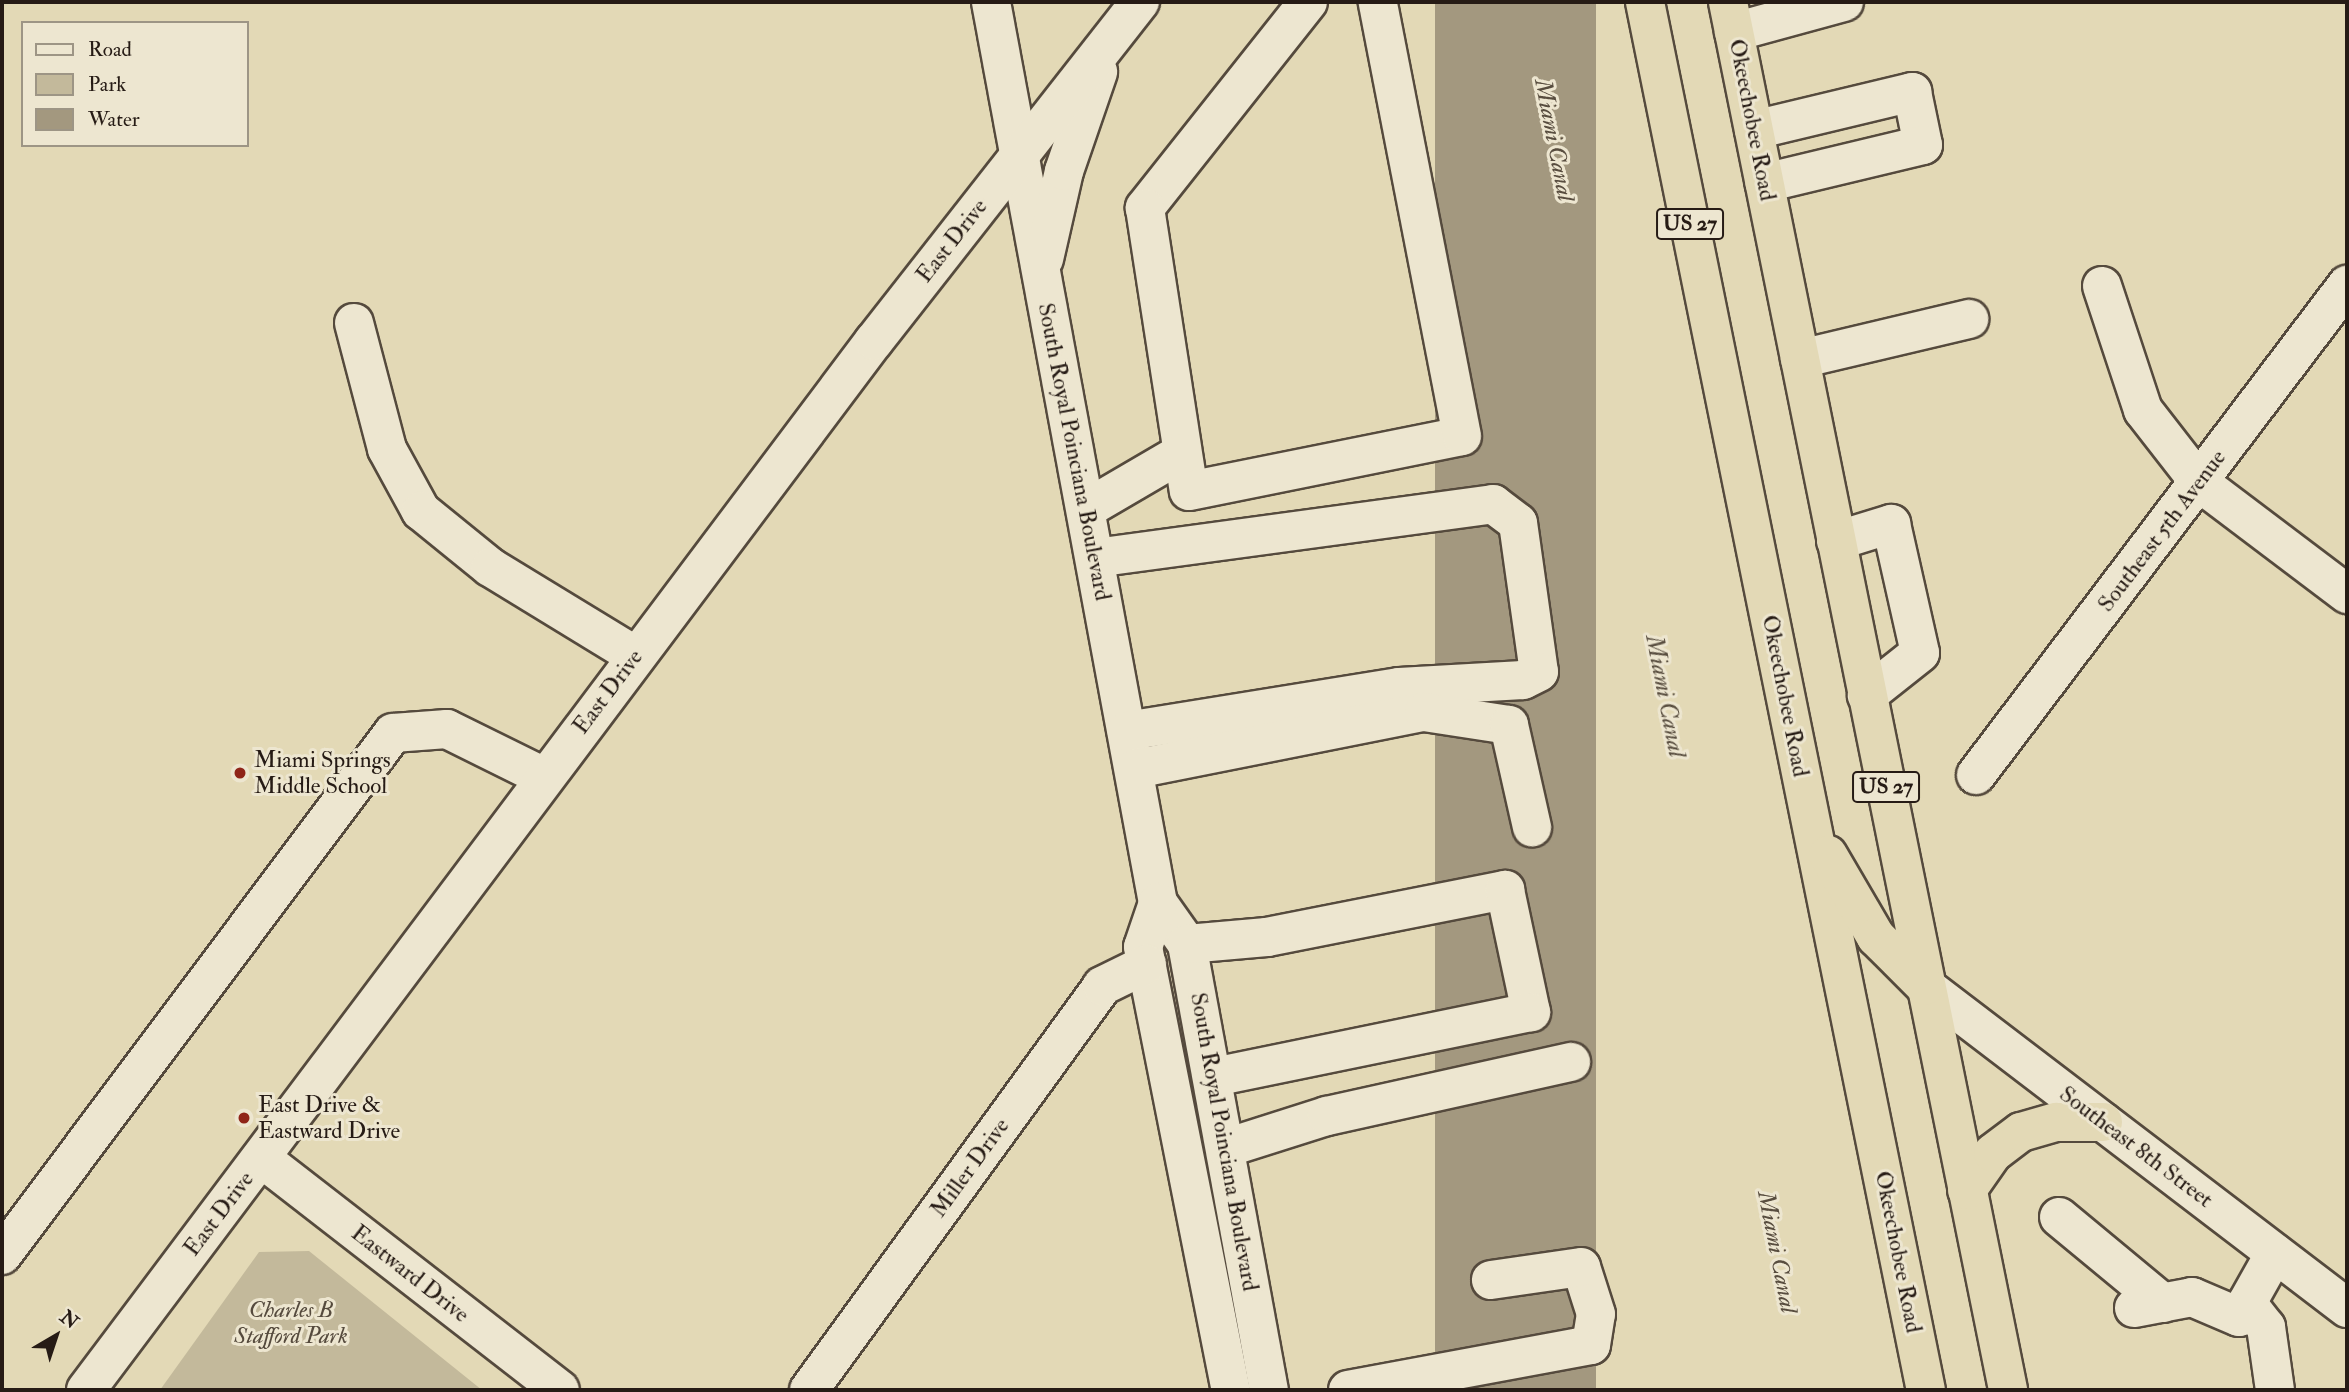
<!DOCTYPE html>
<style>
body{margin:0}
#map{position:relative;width:2349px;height:1392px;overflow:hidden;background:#e3d9b6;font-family:"IM FELL Double Pica",serif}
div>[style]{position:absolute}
.green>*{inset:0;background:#c3b99b}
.water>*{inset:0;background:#a3987f;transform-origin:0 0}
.roads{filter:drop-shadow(2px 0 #554a3d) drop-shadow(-2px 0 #554a3d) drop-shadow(0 2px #554a3d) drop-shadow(0 -2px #554a3d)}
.minor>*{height:38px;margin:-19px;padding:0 19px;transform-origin:19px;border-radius:19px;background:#ede6d0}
.highway>*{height:38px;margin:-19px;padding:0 19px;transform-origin:19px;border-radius:19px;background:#e3d9b6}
.dots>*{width:19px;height:19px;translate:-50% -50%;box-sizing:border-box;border:4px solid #ede6d0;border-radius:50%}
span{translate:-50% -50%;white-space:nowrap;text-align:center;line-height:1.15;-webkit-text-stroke:6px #ede6d0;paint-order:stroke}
.shield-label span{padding:2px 5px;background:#ede6d0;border:2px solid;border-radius:5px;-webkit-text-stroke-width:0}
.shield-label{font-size:21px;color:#261b15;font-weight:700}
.street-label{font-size:23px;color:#261b15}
.poi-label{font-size:23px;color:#261b15}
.left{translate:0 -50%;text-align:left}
.park-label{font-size:23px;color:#554a3d;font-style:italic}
.water-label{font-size:24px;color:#584d3f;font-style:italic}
.frame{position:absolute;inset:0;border:4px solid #261b15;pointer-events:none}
.legend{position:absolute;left:21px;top:21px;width:228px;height:126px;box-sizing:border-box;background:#ede6d0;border:2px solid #9d9585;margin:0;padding:9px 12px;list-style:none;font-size:21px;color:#261b15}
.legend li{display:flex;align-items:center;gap:14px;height:35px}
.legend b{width:35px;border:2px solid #9d9585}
.north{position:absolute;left:21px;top:1301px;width:70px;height:70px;-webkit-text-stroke:5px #ede6d0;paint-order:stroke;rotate:39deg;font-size:19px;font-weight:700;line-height:28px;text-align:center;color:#261b15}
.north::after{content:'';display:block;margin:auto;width:24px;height:32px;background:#261b15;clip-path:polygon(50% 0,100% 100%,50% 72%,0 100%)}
</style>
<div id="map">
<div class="green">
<i style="clip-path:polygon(309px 1251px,482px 1390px,160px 1390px,259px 1252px)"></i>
</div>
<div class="water">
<i style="left:1435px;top:2px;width:161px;height:1416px"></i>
</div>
<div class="roads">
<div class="minor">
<i style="left:991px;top:2px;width:916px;rotate:79.5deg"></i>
<i style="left:1158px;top:903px;width:50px;rotate:54.7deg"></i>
<i style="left:1187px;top:944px;width:453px;rotate:79.6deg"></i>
<i style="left:1308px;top:2px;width:263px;rotate:128.4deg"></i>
<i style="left:1145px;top:208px;width:286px;rotate:81.2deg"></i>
<i style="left:1189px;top:491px;width:278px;rotate:-11.4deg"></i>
<i style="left:1462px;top:436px;width:442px;rotate:-101deg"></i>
<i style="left:1734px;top:32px;width:114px;rotate:-15.3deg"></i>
<i style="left:1754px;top:130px;width:163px;rotate:-13.5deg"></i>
<i style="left:1912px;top:92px;width:54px;rotate:78.3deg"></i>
<i style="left:1923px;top:145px;width:163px;rotate:166.5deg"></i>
<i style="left:1044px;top:259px;width:90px;rotate:-77.2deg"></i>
<i style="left:1064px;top:171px;width:105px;rotate:-71deg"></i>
<i style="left:2102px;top:286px;width:131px;rotate:71.7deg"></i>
<i style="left:2143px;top:410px;width:91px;rotate:52.1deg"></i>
<i style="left:2199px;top:482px;width:186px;rotate:37.1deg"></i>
<i style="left:354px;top:323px;width:130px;rotate:75.3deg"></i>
<i style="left:387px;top:449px;width:71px;rotate:61.3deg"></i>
<i style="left:421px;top:511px;width:89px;rotate:39.1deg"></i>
<i style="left:490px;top:567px;width:171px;rotate:31.4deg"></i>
<i style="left:1800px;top:359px;width:174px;rotate:-13.3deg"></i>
<i style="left:1086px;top:509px;width:111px;rotate:-30.3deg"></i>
<i style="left:1836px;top:541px;width:58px;rotate:-17.2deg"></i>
<i style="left:1891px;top:524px;width:132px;rotate:77.3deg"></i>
<i style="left:1920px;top:653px;width:68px;rotate:141.6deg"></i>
<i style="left:1095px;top:558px;width:402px;rotate:-7.7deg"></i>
<i style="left:1493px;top:504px;width:31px;rotate:37deg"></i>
<i style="left:1518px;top:523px;width:150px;rotate:82deg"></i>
<i style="left:1539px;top:672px;width:18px;rotate:153deg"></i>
<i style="left:1523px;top:680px;width:124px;rotate:176.8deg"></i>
<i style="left:1399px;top:687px;width:276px;rotate:170.8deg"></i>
<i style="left:1135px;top:769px;width:295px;rotate:-11.2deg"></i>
<i style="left:1424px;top:712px;width:86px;rotate:8.7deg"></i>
<i style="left:1509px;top:725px;width:105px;rotate:77.3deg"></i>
<i style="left:1976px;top:775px;width:615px;rotate:-52.87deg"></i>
<i style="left:1158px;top:903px;width:46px;rotate:108.8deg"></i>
<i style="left:1143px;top:947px;width:452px;rotate:78.8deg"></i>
<i style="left:1187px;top:944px;width:80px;rotate:-5deg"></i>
<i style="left:1267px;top:937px;width:243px;rotate:-11.2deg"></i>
<i style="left:1505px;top:890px;width:125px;rotate:78deg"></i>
<i style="left:1531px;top:1012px;width:324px;rotate:168.4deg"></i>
<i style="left:1925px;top:986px;width:531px;rotate:37.34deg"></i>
<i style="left:1226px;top:1148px;width:106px;rotate:-17.6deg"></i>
<i style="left:1327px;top:1116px;width:250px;rotate:-12.5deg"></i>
<i style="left:261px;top:1158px;width:378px;rotate:37.8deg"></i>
<i style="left:2059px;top:1217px;width:135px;rotate:39.6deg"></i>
<i style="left:2px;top:1255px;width:652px;rotate:-53.17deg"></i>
<i style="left:393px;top:733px;width:54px;rotate:-4.2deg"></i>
<i style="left:447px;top:729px;width:108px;rotate:26.3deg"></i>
<i style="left:2247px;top:1303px;width:31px;rotate:52deg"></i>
<i style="left:2266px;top:1327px;width:64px;rotate:81.9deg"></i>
<i style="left:2134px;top:1308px;width:59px;rotate:-10.7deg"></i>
<i style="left:2192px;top:1297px;width:51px;rotate:23.1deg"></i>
<i style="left:2239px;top:1317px;width:73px;rotate:-60.6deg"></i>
<i style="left:86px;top:1390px;width:1312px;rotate:-53.09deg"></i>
<i style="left:874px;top:341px;width:431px;rotate:-51.9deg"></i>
<i style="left:809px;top:1390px;width:499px;rotate:-54deg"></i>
<i style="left:1102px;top:986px;width:50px;rotate:-26.1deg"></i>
<i style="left:1348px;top:1390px;width:247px;rotate:-10.5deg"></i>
<i style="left:1591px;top:1345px;width:31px;rotate:-81deg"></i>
<i style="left:1596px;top:1314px;width:49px;rotate:-107.7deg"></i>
<i style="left:1581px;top:1267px;width:91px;rotate:171.8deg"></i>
</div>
<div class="highway">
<i style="left:1645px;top:2px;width:1416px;rotate:78.56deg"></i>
<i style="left:1728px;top:2px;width:1416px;rotate:78.59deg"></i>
<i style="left:1828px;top:855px;width:95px;rotate:59.7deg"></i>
<i style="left:1876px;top:937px;width:69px;rotate:45deg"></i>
<i style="left:1967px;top:1190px;width:45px;rotate:-54.9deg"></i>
<i style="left:1993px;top:1153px;width:35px;rotate:-37deg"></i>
<i style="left:2021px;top:1132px;width:37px;rotate:-16deg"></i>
<i style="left:2057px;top:1122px;width:46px"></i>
</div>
</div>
<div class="dots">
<i style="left:240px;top:773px;background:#8f2418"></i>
<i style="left:244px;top:1118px;background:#8f2418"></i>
</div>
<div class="shield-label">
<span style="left:1690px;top:224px">US 27</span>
<span style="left:1886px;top:787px">US 27</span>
</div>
<div class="street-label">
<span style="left:1752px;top:120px;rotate:79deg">Okeechobee Road</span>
<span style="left:952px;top:241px;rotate:-52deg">East Drive</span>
<span style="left:1074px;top:452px;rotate:79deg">South Royal Poinciana Boulevard</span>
<span style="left:2162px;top:531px;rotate:-53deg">Southeast 5th Avenue</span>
<span style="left:608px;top:692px;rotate:-53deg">East Drive</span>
<span style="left:1785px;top:696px;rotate:79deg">Okeechobee Road</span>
<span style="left:1224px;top:1142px;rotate:80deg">South Royal Poinciana Boulevard</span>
<span style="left:2136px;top:1147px;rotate:37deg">Southeast 8th Street</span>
<span style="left:970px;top:1168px;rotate:-54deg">Miller Drive</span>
<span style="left:219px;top:1214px;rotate:-53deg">East Drive</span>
<span style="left:1898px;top:1252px;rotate:79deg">Okeechobee Road</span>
<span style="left:410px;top:1274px;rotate:38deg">Eastward Drive</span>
</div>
<div class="poi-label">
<span class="left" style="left:254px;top:773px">Miami Springs<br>Middle School</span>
<span class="left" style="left:258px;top:1118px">East Drive &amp;<br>Eastward Drive</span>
</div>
<div class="park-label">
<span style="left:291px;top:1323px">Charles B<br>Stafford Park</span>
</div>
<div class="water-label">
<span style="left:1554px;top:140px;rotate:79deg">Miami Canal</span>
<span style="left:1665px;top:696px;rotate:79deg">Miami Canal</span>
<span style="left:1777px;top:1252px;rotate:79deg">Miami Canal</span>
</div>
<div class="frame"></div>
<ul class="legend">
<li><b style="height:9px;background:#ede6d0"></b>Road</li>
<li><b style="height:19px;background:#c3b99b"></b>Park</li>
<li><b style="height:19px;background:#a3987f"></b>Water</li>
</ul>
<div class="north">N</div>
</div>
